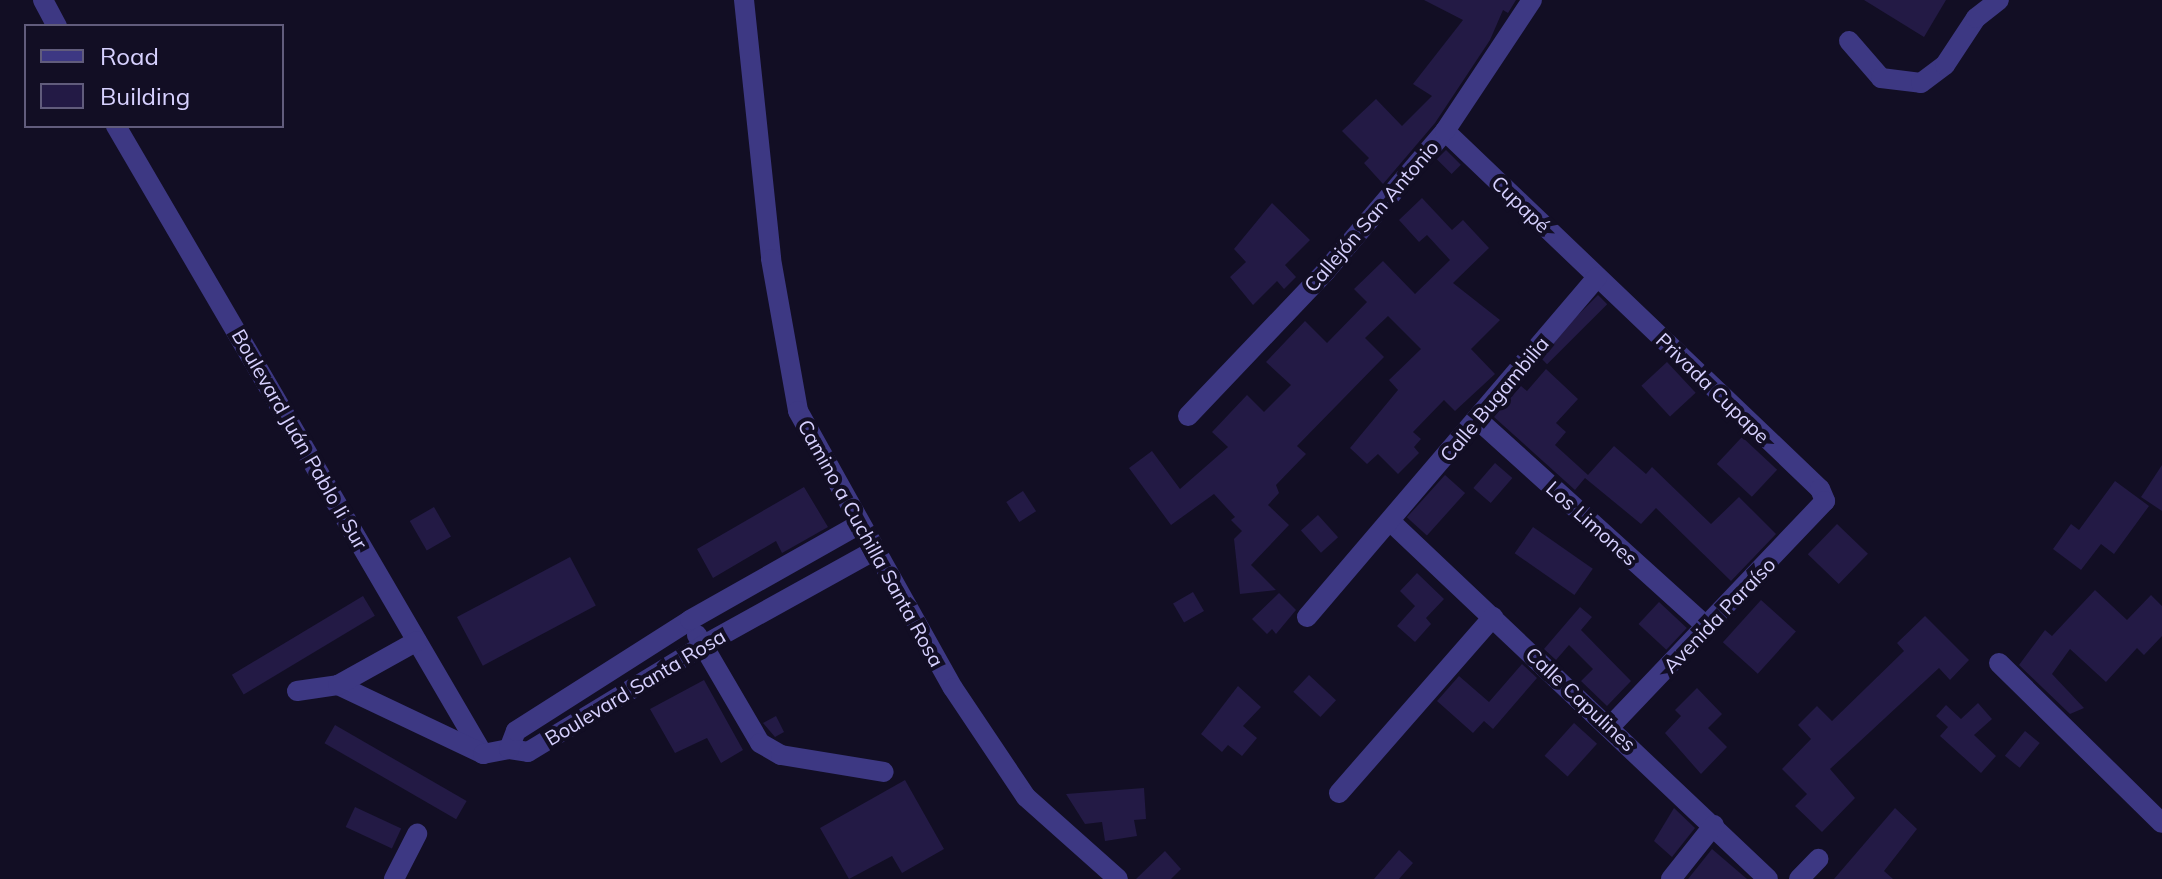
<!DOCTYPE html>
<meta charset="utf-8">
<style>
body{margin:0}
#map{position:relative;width:2162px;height:879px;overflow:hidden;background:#120e24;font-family:Mulish,sans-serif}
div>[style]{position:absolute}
.building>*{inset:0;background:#231a45;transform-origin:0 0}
.minor>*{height:20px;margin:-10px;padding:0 10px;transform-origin:10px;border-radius:10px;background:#3d3883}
.tertiary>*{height:20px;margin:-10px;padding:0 10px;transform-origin:10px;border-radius:10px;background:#3d3883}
span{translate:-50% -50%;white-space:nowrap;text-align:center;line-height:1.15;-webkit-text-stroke:8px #120e24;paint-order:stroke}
.street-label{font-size:20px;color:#d7d1ff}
.legend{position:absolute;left:24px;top:24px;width:260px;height:104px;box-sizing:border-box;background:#120e24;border:2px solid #615c7c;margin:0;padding:10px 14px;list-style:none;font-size:24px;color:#d7d1ff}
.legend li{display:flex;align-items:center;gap:16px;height:40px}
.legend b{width:40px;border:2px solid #615c7c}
</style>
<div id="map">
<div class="building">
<i style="clip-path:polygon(1424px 0,1516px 0,1508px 13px,1503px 10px,1490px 40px,1435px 123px,1383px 184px,1364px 163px,1369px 158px,1342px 131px,1376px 99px,1402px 126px,1432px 96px,1413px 84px,1463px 20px)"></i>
<i style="clip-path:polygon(1864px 0,1946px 0,1924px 37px)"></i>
<i style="left:1446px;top:150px;width:21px;height:13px;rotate:45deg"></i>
<i style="clip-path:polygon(1422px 198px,1452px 230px,1463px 220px,1489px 248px,1453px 283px,1500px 320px,1471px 349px,1495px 374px,1455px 411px,1444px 400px,1413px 432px,1421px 439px,1414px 447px,1419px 453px,1398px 474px,1378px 454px,1367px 464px,1350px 448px,1398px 390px,1389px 380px,1421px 349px,1388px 316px,1365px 338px,1384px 357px,1297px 446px,1306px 454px,1276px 485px,1279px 493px,1268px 505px,1289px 525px,1251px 565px,1276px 590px,1240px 594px,1234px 539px,1242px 531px,1231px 520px,1235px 517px,1214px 494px,1171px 525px,1129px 468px,1152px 451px,1180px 489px,1228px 447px,1212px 432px,1247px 395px,1264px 412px,1291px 385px,1266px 362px,1305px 321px,1327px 343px,1367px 302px,1354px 289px,1383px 261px,1415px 294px,1450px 260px,1427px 235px,1419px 242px,1399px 220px)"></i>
<i style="clip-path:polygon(1272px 203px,1310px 240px,1285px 265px,1296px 277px,1284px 289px,1277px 281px,1253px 305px,1230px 277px,1246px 262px,1234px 249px)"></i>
<i style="left:1598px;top:295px;width:13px;height:85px;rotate:45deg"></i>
<i style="left:1667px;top:362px;width:42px;height:35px;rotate:47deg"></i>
<i style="clip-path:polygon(1546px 369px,1578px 399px,1556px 423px,1566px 432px,1555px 445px,1588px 475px,1614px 446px,1646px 474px,1652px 467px,1711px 524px,1739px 497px,1776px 534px,1731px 581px,1656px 508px,1641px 524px,1585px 478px,1575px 490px,1494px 417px,1521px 386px,1527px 391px)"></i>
<i style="left:1742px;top:437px;width:48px;height:37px;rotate:43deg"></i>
<i style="left:1495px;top:463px;width:23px;height:33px;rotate:41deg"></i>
<i style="clip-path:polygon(2162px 465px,2162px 511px,2141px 497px)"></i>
<i style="left:1445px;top:475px;width:27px;height:57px;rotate:42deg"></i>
<i style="clip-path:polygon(2115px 481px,2149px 506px,2114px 554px,2101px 544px,2081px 570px,2053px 549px,2071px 524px,2079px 530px)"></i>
<i style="clip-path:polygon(804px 487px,828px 527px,782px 553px,776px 541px,713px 578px,697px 549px)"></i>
<i style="left:1023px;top:491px;width:24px;height:20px;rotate:57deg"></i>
<i style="left:434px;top:507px;width:34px;height:28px;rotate:60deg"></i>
<i style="left:1318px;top:515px;width:30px;height:23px;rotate:48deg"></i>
<i style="left:1837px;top:524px;width:43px;height:42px;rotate:44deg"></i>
<i style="left:1533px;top:527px;width:73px;height:32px;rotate:35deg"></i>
<i style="left:570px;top:557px;width:55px;height:128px;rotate:62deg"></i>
<i style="clip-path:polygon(1417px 573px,1444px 599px,1426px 618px,1431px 624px,1415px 642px,1397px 626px,1415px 606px,1400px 591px)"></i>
<i style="clip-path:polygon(2095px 590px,2127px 620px,2151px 595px,2162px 606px,2162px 636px,2144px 655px,2137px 648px,2106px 682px,2070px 649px,2052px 674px,2084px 708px,2070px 714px,2019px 665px,2045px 630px,2052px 636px)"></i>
<i style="left:1193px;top:592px;width:22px;height:23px;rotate:60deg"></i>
<i style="clip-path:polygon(1279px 593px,1296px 610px,1276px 634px,1272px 629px,1267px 634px,1252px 619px)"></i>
<i style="left:363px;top:596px;width:23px;height:153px;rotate:59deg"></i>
<i style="left:1761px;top:600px;width:47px;height:57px;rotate:42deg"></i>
<i style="left:1659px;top:602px;width:38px;height:30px;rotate:43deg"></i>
<i style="clip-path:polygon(1580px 607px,1592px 617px,1581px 630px,1631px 681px,1607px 706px,1581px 681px,1593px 669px,1569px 645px,1556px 660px,1544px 649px)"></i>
<i style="clip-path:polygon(1925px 616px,1969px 660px,1950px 680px,1939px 668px,1830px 769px,1855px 798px,1822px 832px,1795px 806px,1807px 794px,1782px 769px,1811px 739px,1798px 725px,1817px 706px,1832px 721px,1904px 651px,1897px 643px)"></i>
<i style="clip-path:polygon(1522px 664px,1537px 678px,1493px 729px,1484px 721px,1473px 733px,1437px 701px,1459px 676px,1489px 702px)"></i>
<i style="left:1309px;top:675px;width:37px;height:23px;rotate:43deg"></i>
<i style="clip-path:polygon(704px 680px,743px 750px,721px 763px,707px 738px,675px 753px,650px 709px)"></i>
<i style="clip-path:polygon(1238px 686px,1261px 707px,1243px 726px,1257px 738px,1242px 756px,1228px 745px,1222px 752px,1201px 734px)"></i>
<i style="clip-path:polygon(1697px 688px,1722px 714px,1708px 728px,1727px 747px,1701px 774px,1665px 733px,1681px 716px,1675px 710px)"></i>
<i style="clip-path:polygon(1978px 703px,1992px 719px,1974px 735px,1996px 756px,1981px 773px,1940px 736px,1948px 727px,1936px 716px,1946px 705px,1961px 719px)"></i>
<i style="clip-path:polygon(776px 716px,784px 732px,775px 737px,763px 723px)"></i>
<i style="left:1574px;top:723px;width:31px;height:44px;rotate:42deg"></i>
<i style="left:335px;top:725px;width:152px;height:21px;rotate:30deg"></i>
<i style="left:2025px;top:731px;width:19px;height:32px;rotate:39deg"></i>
<i style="clip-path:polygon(905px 780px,944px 849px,902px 873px,892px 856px,849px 879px,820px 828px)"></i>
<i style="clip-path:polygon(1144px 788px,1146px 819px,1134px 820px,1137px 836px,1105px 841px,1102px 822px,1085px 824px,1066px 794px)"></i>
<i style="left:355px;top:807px;width:51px;height:22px;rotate:25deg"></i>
<i style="clip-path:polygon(1674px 808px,1695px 828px,1672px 857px,1654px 841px)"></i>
<i style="clip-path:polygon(1895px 808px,1917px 829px,1884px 871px,1893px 879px,1834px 879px)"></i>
<i style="clip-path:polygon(1712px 849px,1747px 879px,1688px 879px)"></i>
<i style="clip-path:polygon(1399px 850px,1413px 863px,1399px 879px,1374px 879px)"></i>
<i style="clip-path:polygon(1165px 851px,1181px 869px,1171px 879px,1136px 879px)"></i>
</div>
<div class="minor">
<i style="left:43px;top:0;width:30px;rotate:62deg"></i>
<i style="left:1849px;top:41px;width:49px;rotate:49.1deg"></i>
<i style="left:1881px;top:78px;width:40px;rotate:7.1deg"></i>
<i style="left:1921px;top:83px;width:30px;rotate:-37deg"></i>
<i style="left:1945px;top:65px;width:56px;rotate:-56.6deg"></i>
<i style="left:1976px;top:18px;width:29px;rotate:-38deg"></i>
<i style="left:116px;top:126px;width:727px;rotate:59.7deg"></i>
<i style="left:1445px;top:131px;width:518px;rotate:43.67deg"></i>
<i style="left:1820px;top:489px;width:13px;rotate:67deg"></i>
<i style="left:1825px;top:501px;width:312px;rotate:133.6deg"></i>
<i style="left:1188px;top:416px;width:199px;rotate:-46.4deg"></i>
<i style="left:1325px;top:272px;width:185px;rotate:-49.6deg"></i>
<i style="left:1445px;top:131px;width:157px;rotate:-56.4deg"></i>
<i style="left:1477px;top:419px;width:310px;rotate:42.1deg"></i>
<i style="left:1391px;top:522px;width:519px;rotate:43.44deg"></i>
<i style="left:1307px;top:617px;width:447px;rotate:-49.5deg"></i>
<i style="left:697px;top:635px;width:125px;rotate:59.7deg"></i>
<i style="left:760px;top:743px;width:24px;rotate:30deg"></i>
<i style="left:781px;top:755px;width:104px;rotate:9.4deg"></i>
<i style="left:1999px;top:663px;width:228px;rotate:44.5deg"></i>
<i style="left:338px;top:685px;width:161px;rotate:25.4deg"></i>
<i style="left:483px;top:754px;width:26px;rotate:-11deg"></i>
<i style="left:509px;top:749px;width:19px;rotate:9deg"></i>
<i style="left:528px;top:752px;width:204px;rotate:-31.3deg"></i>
<i style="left:702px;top:646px;width:198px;rotate:-29deg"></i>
<i style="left:297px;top:691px;width:41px;rotate:-8.3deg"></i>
<i style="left:338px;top:685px;width:90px;rotate:-29.1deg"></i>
<i style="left:509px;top:749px;width:19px;rotate:-69deg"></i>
<i style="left:516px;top:731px;width:206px;rotate:-32.5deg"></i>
<i style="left:690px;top:620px;width:195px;rotate:-29.5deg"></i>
<i style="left:1339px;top:793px;width:234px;rotate:-48.8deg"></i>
<i style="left:394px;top:879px;width:51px;rotate:-62.9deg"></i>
<i style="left:1671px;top:879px;width:69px;rotate:-51.5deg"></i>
<i style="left:1799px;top:879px;width:28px;rotate:-46deg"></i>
</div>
<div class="tertiary">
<i style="left:744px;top:0;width:260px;rotate:84deg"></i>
<i style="left:771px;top:259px;width:154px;rotate:79.9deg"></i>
<i style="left:798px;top:411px;width:317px;rotate:60.8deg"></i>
<i style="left:953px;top:688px;width:131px;rotate:56.2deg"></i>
<i style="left:1026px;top:797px;width:123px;rotate:41.7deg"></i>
</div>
<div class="street-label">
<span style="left:1521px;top:204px;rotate:44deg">Cupapé</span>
<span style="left:1371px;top:216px;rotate:-49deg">Callejón San Antonio</span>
<span style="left:1713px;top:388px;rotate:44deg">Privada Cupape</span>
<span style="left:1494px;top:399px;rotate:-50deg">Calle Bugambilia</span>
<span style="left:300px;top:439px;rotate:60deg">Boulevard Juán Pablo Ii Sur</span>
<span style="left:1592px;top:523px;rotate:42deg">Los Limones</span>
<span style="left:871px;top:543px;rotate:61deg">Camino a Cuchilla Santa Rosa</span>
<span style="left:1719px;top:615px;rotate:-46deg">Avenida Paraíso</span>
<span style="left:635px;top:687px;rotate:-31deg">Boulevard Santa Rosa</span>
<span style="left:1581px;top:699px;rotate:43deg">Calle Capulines</span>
</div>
<ul class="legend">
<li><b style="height:10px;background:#3d3883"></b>Road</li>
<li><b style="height:22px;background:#231a45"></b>Building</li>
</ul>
</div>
